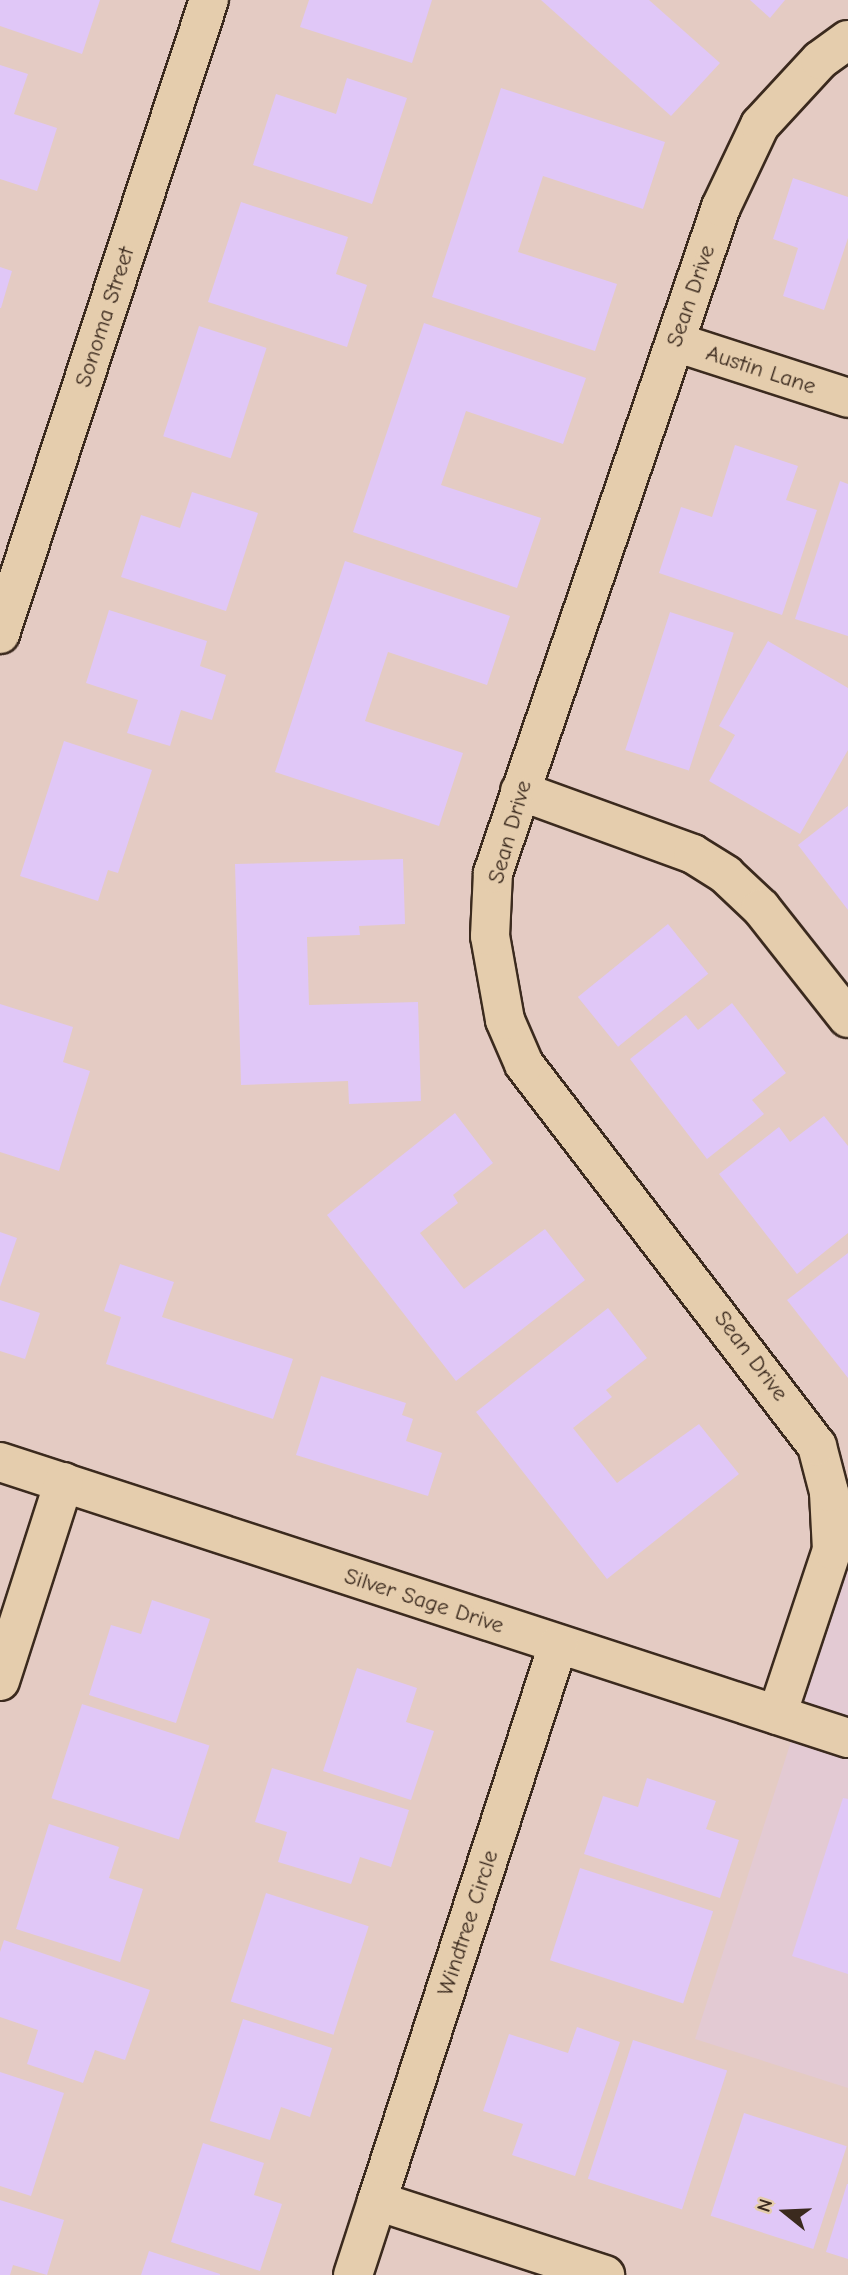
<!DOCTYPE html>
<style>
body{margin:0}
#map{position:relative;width:848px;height:2275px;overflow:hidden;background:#e4cbc3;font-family:"Comic Neue",sans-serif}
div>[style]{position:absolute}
.built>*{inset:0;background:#e3cad3}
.building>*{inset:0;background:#e0c7f7;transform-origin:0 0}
.roads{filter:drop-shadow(2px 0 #3b2a1e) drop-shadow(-2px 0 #3b2a1e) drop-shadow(0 2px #3b2a1e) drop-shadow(0 -2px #3b2a1e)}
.minor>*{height:38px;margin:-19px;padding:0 19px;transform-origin:19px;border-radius:19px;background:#e5cdad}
span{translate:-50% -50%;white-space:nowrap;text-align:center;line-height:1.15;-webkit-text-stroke:7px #e5cdad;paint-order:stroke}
.street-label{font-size:23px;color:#3b2a1e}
.north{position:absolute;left:750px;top:2177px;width:70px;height:70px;-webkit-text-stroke:5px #e5cdad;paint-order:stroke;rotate:288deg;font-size:19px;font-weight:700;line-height:28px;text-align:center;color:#3b2a1e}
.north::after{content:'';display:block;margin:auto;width:24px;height:32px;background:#3b2a1e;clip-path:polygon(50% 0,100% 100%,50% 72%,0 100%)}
</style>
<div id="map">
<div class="built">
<i style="clip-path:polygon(848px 1565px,848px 2088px,695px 2039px)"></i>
</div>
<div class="building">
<i style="clip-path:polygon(0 0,100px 0,82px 54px,0 26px)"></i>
<i style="clip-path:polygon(309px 0,432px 0,412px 63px,300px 27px)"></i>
<i style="clip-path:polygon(541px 0,649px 0,720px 63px,671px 116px)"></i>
<i style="clip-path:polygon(750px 0,785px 0,770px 18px)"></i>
<i style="clip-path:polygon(0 65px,28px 74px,14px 114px,57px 128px,37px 191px,0 179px)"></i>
<i style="clip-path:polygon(347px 78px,407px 98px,372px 204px,253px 165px,276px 94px,336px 114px)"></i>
<i style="clip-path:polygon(501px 88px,665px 142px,643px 209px,543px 176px,518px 252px,617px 284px,595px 351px,432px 297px)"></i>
<i style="clip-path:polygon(793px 178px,848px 197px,848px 238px,824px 310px,783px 296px,798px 248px,773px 239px)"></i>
<i style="clip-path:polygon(241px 202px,348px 237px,336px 274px,367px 285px,347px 347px,208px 302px)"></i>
<i style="clip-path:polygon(0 267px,12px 271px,1px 308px,0 308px)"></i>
<i style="clip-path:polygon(424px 323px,586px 378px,563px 444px,466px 411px,441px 485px,541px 518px,517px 588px,353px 532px)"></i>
<i style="left:199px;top:326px;width:71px;height:116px;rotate:18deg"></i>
<i style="clip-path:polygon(735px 445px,798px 466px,786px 500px,817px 510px,782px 615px,659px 573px,681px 507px,712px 517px)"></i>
<i style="clip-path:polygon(840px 481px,848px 484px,848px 636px,795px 619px)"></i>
<i style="clip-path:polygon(192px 492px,258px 513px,226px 611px,121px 577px,141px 515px,180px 528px)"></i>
<i style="clip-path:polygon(345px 561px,510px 616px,487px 685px,388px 652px,365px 721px,463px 753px,439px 826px,275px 772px)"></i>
<i style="clip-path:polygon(109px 610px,207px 641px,200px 666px,226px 675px,212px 720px,181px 710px,170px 746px,127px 733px,138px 700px,86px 683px)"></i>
<i style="left:670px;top:612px;width:67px;height:145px;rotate:18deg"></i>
<i style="clip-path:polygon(768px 641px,848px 688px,848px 750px,800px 834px,709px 781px,735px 735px,719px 726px)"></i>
<i style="clip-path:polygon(64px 741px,152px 770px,118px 873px,108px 870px,98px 901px,20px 876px)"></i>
<i style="clip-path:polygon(848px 806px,848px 910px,798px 845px)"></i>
<i style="clip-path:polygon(403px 859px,405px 924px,359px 926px,360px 935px,307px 937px,309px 1005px,418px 1002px,421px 1101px,349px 1104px,348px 1081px,241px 1085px,235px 864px)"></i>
<i style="left:668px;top:924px;width:64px;height:116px;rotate:51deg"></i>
<i style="clip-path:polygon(732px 1003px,786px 1073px,752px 1100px,764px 1114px,707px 1159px,630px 1059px,686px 1015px,698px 1030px)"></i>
<i style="clip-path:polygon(0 1004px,73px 1027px,63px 1062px,90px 1071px,59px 1171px,0 1152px)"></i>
<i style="clip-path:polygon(455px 1113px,493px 1163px,453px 1195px,458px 1203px,420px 1233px,464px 1289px,545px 1229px,585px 1280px,456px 1381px,327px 1215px)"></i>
<i style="clip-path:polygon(824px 1116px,848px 1146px,848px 1233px,797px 1274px,719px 1174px,779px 1127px,790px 1142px)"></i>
<i style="clip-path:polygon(0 1232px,17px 1238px,0 1287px)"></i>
<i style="clip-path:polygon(848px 1253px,848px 1378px,787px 1300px)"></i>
<i style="clip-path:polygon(120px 1264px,174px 1282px,162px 1317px,293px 1359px,273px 1419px,106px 1364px,121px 1317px,104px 1311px)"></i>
<i style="clip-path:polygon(0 1300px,40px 1313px,25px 1359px,0 1351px)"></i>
<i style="clip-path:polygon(608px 1308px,647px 1358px,606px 1390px,612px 1397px,573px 1428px,617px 1483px,699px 1424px,739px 1474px,607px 1579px,476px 1412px)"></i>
<i style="clip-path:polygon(321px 1376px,406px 1403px,402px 1415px,413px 1419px,406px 1441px,442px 1453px,428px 1496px,296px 1455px)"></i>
<i style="clip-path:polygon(152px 1600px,210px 1619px,176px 1723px,89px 1695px,111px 1625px,141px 1634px)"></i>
<i style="clip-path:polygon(357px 1668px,417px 1688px,406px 1722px,434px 1731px,411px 1800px,323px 1771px)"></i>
<i style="left:82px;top:1704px;width:134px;height:99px;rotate:18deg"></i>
<i style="clip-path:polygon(272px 1768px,409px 1810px,391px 1867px,360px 1857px,351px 1884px,278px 1862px,287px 1832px,255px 1822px)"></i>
<i style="clip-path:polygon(647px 1778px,716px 1801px,706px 1829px,739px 1840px,720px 1898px,584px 1854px,603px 1796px,638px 1807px)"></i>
<i style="clip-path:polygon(843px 1798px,848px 1799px,848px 1974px,792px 1956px)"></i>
<i style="clip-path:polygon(49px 1824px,119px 1847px,109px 1878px,143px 1889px,120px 1962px,16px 1929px)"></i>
<i style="left:580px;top:1868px;width:140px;height:97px;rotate:18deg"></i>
<i style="left:266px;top:1893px;width:108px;height:114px;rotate:18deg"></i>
<i style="clip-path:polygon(4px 1940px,150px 1990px,125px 2060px,95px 2050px,83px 2083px,27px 2064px,38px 2030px,0 2017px,0 1952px)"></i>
<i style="clip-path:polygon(243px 2019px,332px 2048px,310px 2117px,281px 2107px,270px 2140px,210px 2121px)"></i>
<i style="clip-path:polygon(577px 2027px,620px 2042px,575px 2176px,512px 2155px,523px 2124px,483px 2111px,509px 2034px,568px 2053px)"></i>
<i style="left:633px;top:2040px;width:99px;height:146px;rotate:18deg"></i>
<i style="clip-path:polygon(0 2072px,64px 2093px,31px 2196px,0 2186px)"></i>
<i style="left:744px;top:2113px;width:108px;height:108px;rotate:18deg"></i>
<i style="clip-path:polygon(203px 2143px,264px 2163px,254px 2195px,282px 2204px,260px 2271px,171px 2242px)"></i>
<i style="clip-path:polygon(847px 2184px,848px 2184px,848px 2259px,826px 2252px)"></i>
<i style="clip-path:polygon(0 2200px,64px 2220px,47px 2275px,13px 2265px,10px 2275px,0 2275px)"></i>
<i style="clip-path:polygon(149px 2251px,220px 2274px,220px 2275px,141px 2275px)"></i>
</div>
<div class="roads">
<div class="minor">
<i style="left:675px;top:342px;width:182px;rotate:17.9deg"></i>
<i style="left:0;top:634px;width:668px;rotate:-71.76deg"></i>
<i style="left:520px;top:791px;width:184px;rotate:20deg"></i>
<i style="left:693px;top:854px;width:39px;rotate:32deg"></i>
<i style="left:726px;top:875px;width:48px;rotate:43.3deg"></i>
<i style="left:761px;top:908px;width:140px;rotate:51.7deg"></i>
<i style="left:0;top:1462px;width:892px;rotate:18.03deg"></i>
<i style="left:0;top:1681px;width:209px;rotate:-72.2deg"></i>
<i style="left:777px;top:1715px;width:174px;rotate:-71.6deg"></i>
<i style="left:832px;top:1550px;width:58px;rotate:-93deg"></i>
<i style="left:829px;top:1492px;width:48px;rotate:-104.6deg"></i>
<i style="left:817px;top:1446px;width:481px;rotate:-127.5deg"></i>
<i style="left:524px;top:1064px;width:48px;rotate:-113.4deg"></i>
<i style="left:505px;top:1020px;width:85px;rotate:-100.1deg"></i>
<i style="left:490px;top:936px;width:63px;rotate:-87.3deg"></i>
<i style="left:493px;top:873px;width:704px;rotate:-71.1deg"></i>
<i style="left:721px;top:207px;width:91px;rotate:-64.6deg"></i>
<i style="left:760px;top:125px;width:88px;rotate:-47.3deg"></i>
<i style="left:820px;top:60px;width:34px;rotate:-36deg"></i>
<i style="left:377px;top:2201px;width:585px;rotate:-71.97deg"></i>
<i style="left:353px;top:2275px;width:78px;rotate:-72deg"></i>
<i style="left:377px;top:2201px;width:240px;rotate:18deg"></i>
</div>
</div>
<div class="street-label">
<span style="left:691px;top:296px;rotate:-71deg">Sean Drive</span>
<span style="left:105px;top:317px;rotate:-72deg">Sonoma Street</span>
<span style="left:761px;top:370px;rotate:18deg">Austin Lane</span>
<span style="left:510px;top:832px;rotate:-74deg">Sean Drive</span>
<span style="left:751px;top:1356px;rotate:53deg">Sean Drive</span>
<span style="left:424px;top:1601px;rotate:18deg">Silver Sage Drive</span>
<span style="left:468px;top:1923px;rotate:-72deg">Windtree Circle</span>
</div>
<div class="north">N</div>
</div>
